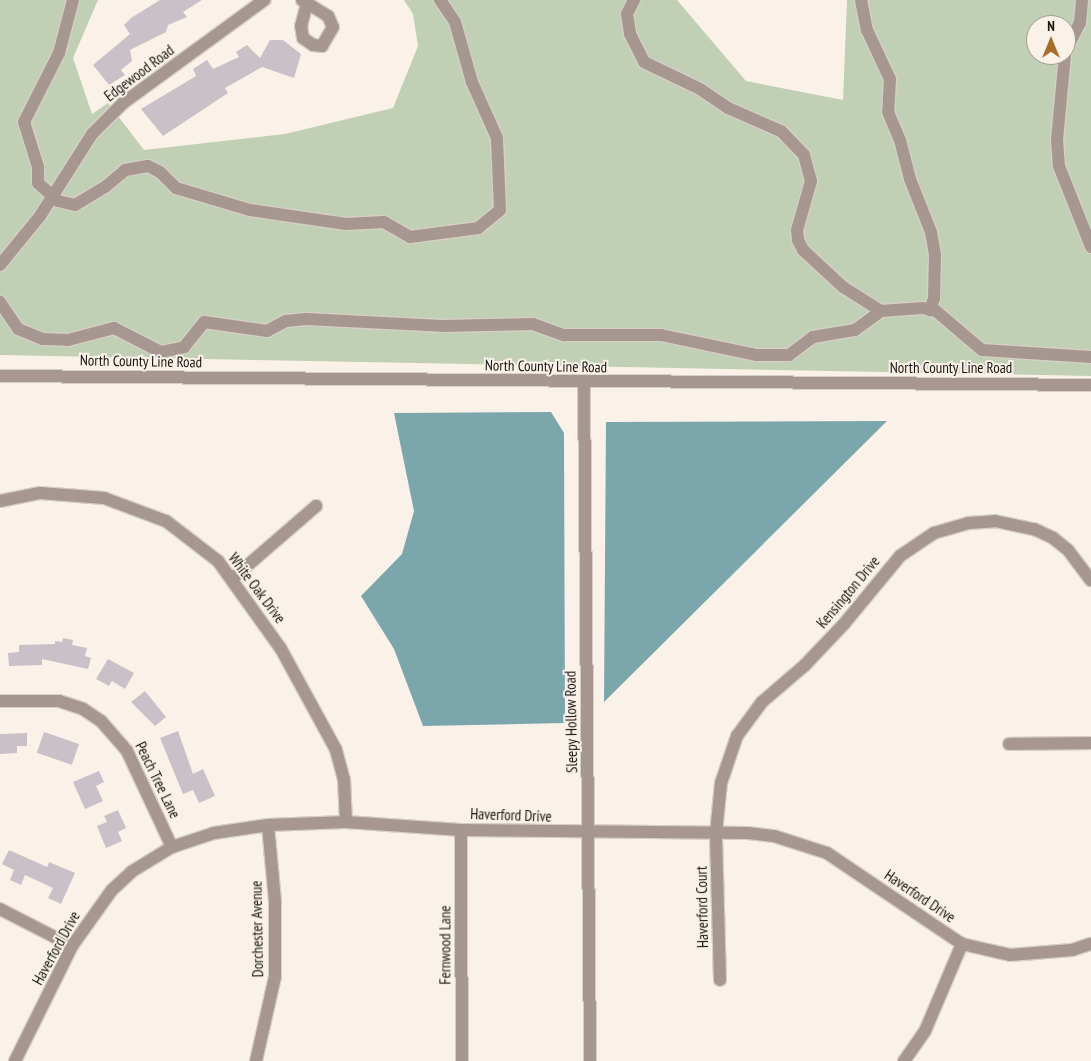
<!DOCTYPE html>
<style>
body{margin:0}
#map{position:relative;width:1091px;height:1061px;overflow:hidden;background:#faf2e9;font-family:"PT Sans Narrow",sans-serif}
div>[style]{position:absolute}
.green>*{inset:0;background:#c1cfb5}
.water>*{inset:0;background:#7ba6ab}
.building>*{inset:0;background:#c9c0c8;transform-origin:0 0}
.roads{filter:drop-shadow(1px 0 #d6cfc7) drop-shadow(-1px 0 #d6cfc7) drop-shadow(0 1px #d6cfc7) drop-shadow(0 -1px #d6cfc7)}
.minor>*{height:12px;margin:-6px;padding:0 6px;transform-origin:6px;border-radius:6px;background:#a79791}
span{translate:-50% -50%;white-space:nowrap;text-align:center;line-height:1.15;-webkit-text-stroke:4px #faf2e9;paint-order:stroke}
.street-label{font-size:15px;color:#181512}
.north{position:absolute;left:1026px;top:15px;width:50px;height:50px;box-sizing:border-box;background:#faf2e9;border:1px solid #a09a93;border-radius:50%;rotate:0deg;font-size:14px;font-weight:700;line-height:20px;text-align:center;color:#181512}
.north::after{content:'';display:block;margin:auto;width:18px;height:22px;background:#a66d2b;clip-path:polygon(50% 0,100% 100%,50% 72%,0 100%)}
</style>
<div id="map">
<div class="green">
<i style="clip-path:polygon(evenodd,0 0,98px 0,73px 58px,92px 114px,108px 103px,144px 150px,285px 134px,393px 108px,418px 46px,413px 14px,404px 0,677px 0,746px 81px,843px 100px,847px 0,1091px 0,1091px 376px,0 355px,0 0,1036px 25px,1066px 25px,1066px 55px,1036px 55px,1036px 25px)"></i>
</div>
<div class="water">
<i style="clip-path:polygon(551px 412px,564px 433px,565px 723px,423px 726px,394px 649px,361px 596px,402px 554px,414px 511px,394px 413px)"></i>
<i style="clip-path:polygon(887px 421px,604px 702px,606px 422px)"></i>
</div>
<div class="building">
<i style="clip-path:polygon(160px 0,202px 0,183px 12px,187px 17px,168px 25px,166px 32px,130px 50px,132px 61px,121px 70px,125px 75px,109px 85px,93px 65px,130px 34px,124px 25px,131px 18px)"></i>
<i style="clip-path:polygon(270px 40px,283px 40px,301px 54px,294px 78px,262px 67px,225px 88px,228px 93px,163px 136px,141px 109px,196px 76px,193px 69px,207px 60px,213px 69px,239px 57px,236px 52px,247px 45px,260px 58px)"></i>
<i style="clip-path:polygon(63px 638px,73px 640px,72px 645px,87px 648px,85px 656px,91px 658px,88px 669px,42px 659px,42px 665px,9px 666px,8px 653px,19px 652px,19px 645px,55px 644px,55px 641px,62px 642px)"></i>
<i style="clip-path:polygon(108px 659px,134px 673px,125px 689px,112px 681px,109px 686px,96px 679px)"></i>
<i style="clip-path:polygon(145px 691px,166px 717px,155px 726px,131px 702px)"></i>
<i style="clip-path:polygon(178px 731px,193px 774px,203px 769px,215px 796px,199px 803px,193px 790px,183px 794px,160px 738px)"></i>
<i style="left:44px;top:732px;width:37px;height:22px;rotate:19deg"></i>
<i style="clip-path:polygon(27px 733px,27px 746px,17px 746px,17px 753px,0 754px,0 734px)"></i>
<i style="clip-path:polygon(99px 771px,104px 782px,96px 786px,103px 801px,85px 809px,73px 782px)"></i>
<i style="clip-path:polygon(118px 810px,126px 828px,118px 832px,122px 841px,106px 848px,97px 826px,107px 822px,104px 816px)"></i>
<i style="clip-path:polygon(9px 850px,47px 867px,49px 862px,75px 873px,61px 904px,48px 898px,53px 888px,25px 875px,21px 885px,10px 880px,14px 870px,2px 864px)"></i>
</div>
<div class="roads">
<div class="minor">
<i style="left:73px;top:0;width:55px;rotate:104.8deg"></i>
<i style="left:59px;top:53px;width:77px;rotate:116.9deg"></i>
<i style="left:24px;top:122px;width:47px;rotate:72.7deg"></i>
<i style="left:38px;top:167px;width:16px;rotate:90deg"></i>
<i style="left:38px;top:183px;width:27px;rotate:42deg"></i>
<i style="left:58px;top:201px;width:17px;rotate:13deg"></i>
<i style="left:75px;top:205px;width:35px;rotate:-31deg"></i>
<i style="left:105px;top:187px;width:26px;rotate:-40deg"></i>
<i style="left:125px;top:170px;width:23px;rotate:-10deg"></i>
<i style="left:148px;top:166px;width:13px;rotate:27deg"></i>
<i style="left:160px;top:172px;width:23px;rotate:45deg"></i>
<i style="left:176px;top:188px;width:77px;rotate:16.6deg"></i>
<i style="left:250px;top:210px;width:97px;rotate:8.3deg"></i>
<i style="left:346px;top:224px;width:38px;rotate:-3deg"></i>
<i style="left:384px;top:222px;width:30px;rotate:30deg"></i>
<i style="left:410px;top:237px;width:69px;rotate:-7.5deg"></i>
<i style="left:478px;top:228px;width:28px;rotate:-39deg"></i>
<i style="left:500px;top:210px;width:72px;rotate:-92.4deg"></i>
<i style="left:497px;top:138px;width:61px;rotate:-114.1deg"></i>
<i style="left:472px;top:82px;width:62px;rotate:-105.8deg"></i>
<i style="left:455px;top:22px;width:27px;rotate:-124deg"></i>
<i style="left:302px;top:0;width:6px;rotate:31deg"></i>
<i style="left:307px;top:3px;width:25px;rotate:32deg"></i>
<i style="left:328px;top:16px;width:12px;rotate:66deg"></i>
<i style="left:333px;top:27px;width:22px;rotate:120deg"></i>
<i style="left:322px;top:46px;width:9px;rotate:-174deg"></i>
<i style="left:313px;top:45px;width:12px;rotate:-145deg"></i>
<i style="left:303px;top:38px;width:12px;rotate:-99deg"></i>
<i style="left:301px;top:26px;width:24px;rotate:-75deg"></i>
<i style="left:634px;top:0;width:16px;rotate:117deg"></i>
<i style="left:627px;top:14px;width:20px;rotate:81deg"></i>
<i style="left:630px;top:34px;width:31px;rotate:63deg"></i>
<i style="left:644px;top:62px;width:62px;rotate:25.7deg"></i>
<i style="left:700px;top:89px;width:34px;rotate:34deg"></i>
<i style="left:728px;top:108px;width:58px;rotate:23.5deg"></i>
<i style="left:781px;top:131px;width:33px;rotate:46deg"></i>
<i style="left:804px;top:155px;width:27px;rotate:75deg"></i>
<i style="left:811px;top:181px;width:51px;rotate:105.9deg"></i>
<i style="left:797px;top:230px;width:10px;rotate:84deg"></i>
<i style="left:798px;top:240px;width:11px;rotate:63deg"></i>
<i style="left:803px;top:250px;width:54px;rotate:42.8deg"></i>
<i style="left:843px;top:287px;width:45px;rotate:32.3deg"></i>
<i style="left:861px;top:0;width:31px;rotate:79deg"></i>
<i style="left:867px;top:30px;width:54px;rotate:64.9deg"></i>
<i style="left:890px;top:79px;width:33px;rotate:93deg"></i>
<i style="left:888px;top:112px;width:30px;rotate:67deg"></i>
<i style="left:900px;top:140px;width:40px;rotate:75.6deg"></i>
<i style="left:910px;top:179px;width:57px;rotate:68.4deg"></i>
<i style="left:931px;top:232px;width:23px;rotate:80deg"></i>
<i style="left:935px;top:255px;width:43px;rotate:91.3deg"></i>
<i style="left:934px;top:298px;width:13px;rotate:108deg"></i>
<i style="left:1066px;top:50px;width:30px;rotate:-63deg"></i>
<i style="left:1080px;top:23px;width:23px;rotate:-85deg"></i>
<i style="left:1065px;top:55px;width:84px;rotate:95.4deg"></i>
<i style="left:1057px;top:139px;width:27px;rotate:86deg"></i>
<i style="left:1059px;top:166px;width:87px;rotate:68.4deg"></i>
<i style="left:0;top:265px;width:63px;rotate:-50.8deg"></i>
<i style="left:40px;top:216px;width:97px;rotate:-57.6deg"></i>
<i style="left:92px;top:134px;width:44px;rotate:-45deg"></i>
<i style="left:123px;top:103px;width:175px;rotate:-36.1deg"></i>
<i style="left:0;top:302px;width:32px;rotate:56deg"></i>
<i style="left:18px;top:329px;width:27px;rotate:22deg"></i>
<i style="left:43px;top:339px;width:25px;rotate:2deg"></i>
<i style="left:68px;top:340px;width:48px;rotate:-14.6deg"></i>
<i style="left:114px;top:328px;width:53px;rotate:27.1deg"></i>
<i style="left:161px;top:352px;width:24px;rotate:-12deg"></i>
<i style="left:184px;top:347px;width:32px;rotate:-51deg"></i>
<i style="left:204px;top:322px;width:64px;rotate:8.1deg"></i>
<i style="left:267px;top:331px;width:21px;rotate:-28deg"></i>
<i style="left:286px;top:321px;width:20px;rotate:-6deg"></i>
<i style="left:306px;top:319px;width:136px;rotate:2.9deg"></i>
<i style="left:442px;top:326px;width:91px;rotate:-1.3deg"></i>
<i style="left:533px;top:324px;width:33px;rotate:20deg"></i>
<i style="left:564px;top:335px;width:97px"></i>
<i style="left:661px;top:335px;width:98px;rotate:11.8deg"></i>
<i style="left:757px;top:355px;width:32px"></i>
<i style="left:789px;top:355px;width:30px;rotate:-37deg"></i>
<i style="left:813px;top:337px;width:43px;rotate:-9.5deg"></i>
<i style="left:855px;top:330px;width:32px;rotate:-36deg"></i>
<i style="left:881px;top:311px;width:41px;rotate:-4.2deg"></i>
<i style="left:922px;top:308px;width:14px;rotate:12deg"></i>
<i style="left:936px;top:311px;width:60px;rotate:40.3deg"></i>
<i style="left:982px;top:350px;width:109px;rotate:3.7deg"></i>
<i style="left:0;top:376px;width:1091px;rotate:0.47deg"></i>
<i style="left:584px;top:382px;width:679px;rotate:89.49deg"></i>
<i style="left:0;top:501px;width:41px;rotate:-11.3deg"></i>
<i style="left:40px;top:493px;width:64px;rotate:4.5deg"></i>
<i style="left:104px;top:498px;width:66px;rotate:20.4deg"></i>
<i style="left:166px;top:521px;width:66px;rotate:37.6deg"></i>
<i style="left:218px;top:561px;width:108px;rotate:54.4deg"></i>
<i style="left:281px;top:649px;width:115px;rotate:61.4deg"></i>
<i style="left:336px;top:750px;width:30px;rotate:75deg"></i>
<i style="left:344px;top:779px;width:43px;rotate:87.3deg"></i>
<i style="left:233px;top:578px;width:110px;rotate:-40.9deg"></i>
<i style="left:0;top:701px;width:59px"></i>
<i style="left:59px;top:701px;width:25px;rotate:18deg"></i>
<i style="left:83px;top:709px;width:22px;rotate:34deg"></i>
<i style="left:101px;top:721px;width:40px;rotate:49deg"></i>
<i style="left:127px;top:751px;width:106px;rotate:64.9deg"></i>
<i style="left:1009px;top:744px;width:82px;rotate:-0.7deg"></i>
<i style="left:461px;top:830px;width:231px;rotate:89.8deg"></i>
<i style="left:0;top:909px;width:81px;rotate:27.2deg"></i>
<i style="left:720px;top:980px;width:147px;rotate:-91.6deg"></i>
<i style="left:716px;top:833px;width:50px;rotate:-84.3deg"></i>
<i style="left:721px;top:783px;width:50px;rotate:-71.2deg"></i>
<i style="left:737px;top:736px;width:42px;rotate:-53.7deg"></i>
<i style="left:762px;top:702px;width:57px;rotate:-40.7deg"></i>
<i style="left:805px;top:665px;width:57px;rotate:-46.4deg"></i>
<i style="left:844px;top:624px;width:88px;rotate:-50.5deg"></i>
<i style="left:900px;top:556px;width:41px;rotate:-34.1deg"></i>
<i style="left:934px;top:533px;width:36px;rotate:-16deg"></i>
<i style="left:969px;top:523px;width:26px;rotate:-4deg"></i>
<i style="left:995px;top:521px;width:40px;rotate:12deg"></i>
<i style="left:1034px;top:529px;width:21px;rotate:25deg"></i>
<i style="left:1053px;top:538px;width:19px;rotate:39deg"></i>
<i style="left:1068px;top:550px;width:38px;rotate:53deg"></i>
<i style="left:15px;top:1061px;width:128px;rotate:-63.6deg"></i>
<i style="left:72px;top:946px;width:69px;rotate:-54.5deg"></i>
<i style="left:112px;top:890px;width:26px;rotate:-43deg"></i>
<i style="left:131px;top:872px;width:48px;rotate:-31.4deg"></i>
<i style="left:172px;top:847px;width:44px;rotate:-18.4deg"></i>
<i style="left:214px;top:833px;width:55px;rotate:-8.4deg"></i>
<i style="left:268px;top:825px;width:78px;rotate:-2.2deg"></i>
<i style="left:346px;top:822px;width:115px;rotate:4deg"></i>
<i style="left:461px;top:830px;width:287px;rotate:0.6deg"></i>
<i style="left:748px;top:833px;width:26px;rotate:7deg"></i>
<i style="left:774px;top:836px;width:56px;rotate:17.8deg"></i>
<i style="left:827px;top:853px;width:163px;rotate:34deg"></i>
<i style="left:962px;top:944px;width:49px;rotate:12.9deg"></i>
<i style="left:1010px;top:955px;width:62px;rotate:-4.6deg"></i>
<i style="left:1072px;top:950px;width:20px;rotate:-18deg"></i>
<i style="left:256px;top:1061px;width:86px;rotate:-77.3deg"></i>
<i style="left:275px;top:977px;width:76px;rotate:-90deg"></i>
<i style="left:275px;top:901px;width:76px;rotate:-95.3deg"></i>
<i style="left:904px;top:1061px;width:37px;rotate:-55deg"></i>
<i style="left:925px;top:1031px;width:95px;rotate:-67deg"></i>
</div>
</div>
<div class="street-label">
<span style="left:139px;top:73px;rotate:-37deg">Edgewood Road</span>
<span style="left:141px;top:361px;rotate:1deg">North County Line Road</span>
<span style="left:546px;top:366px;rotate:1deg">North County Line Road</span>
<span style="left:951px;top:368px">North County Line Road</span>
<span style="left:257px;top:588px;rotate:53deg">White Oak Drive</span>
<span style="left:848px;top:592px;rotate:-50deg">Kensington Drive</span>
<span style="left:571px;top:722px;rotate:-91deg">Sleepy Hollow Road</span>
<span style="left:158px;top:780px;rotate:64deg">Peach Tree Lane</span>
<span style="left:511px;top:815px;rotate:2deg">Haverford Drive</span>
<span style="left:920px;top:896px;rotate:34deg">Haverford Drive</span>
<span style="left:702px;top:907px;rotate:-91deg">Haverford Court</span>
<span style="left:257px;top:929px;rotate:-91deg">Dorchester Avenue</span>
<span style="left:445px;top:945px;rotate:-90deg">Fernwood Lane</span>
<span style="left:56px;top:948px;rotate:-61deg">Haverford Drive</span>
</div>
<div class="north">N</div>
</div>
